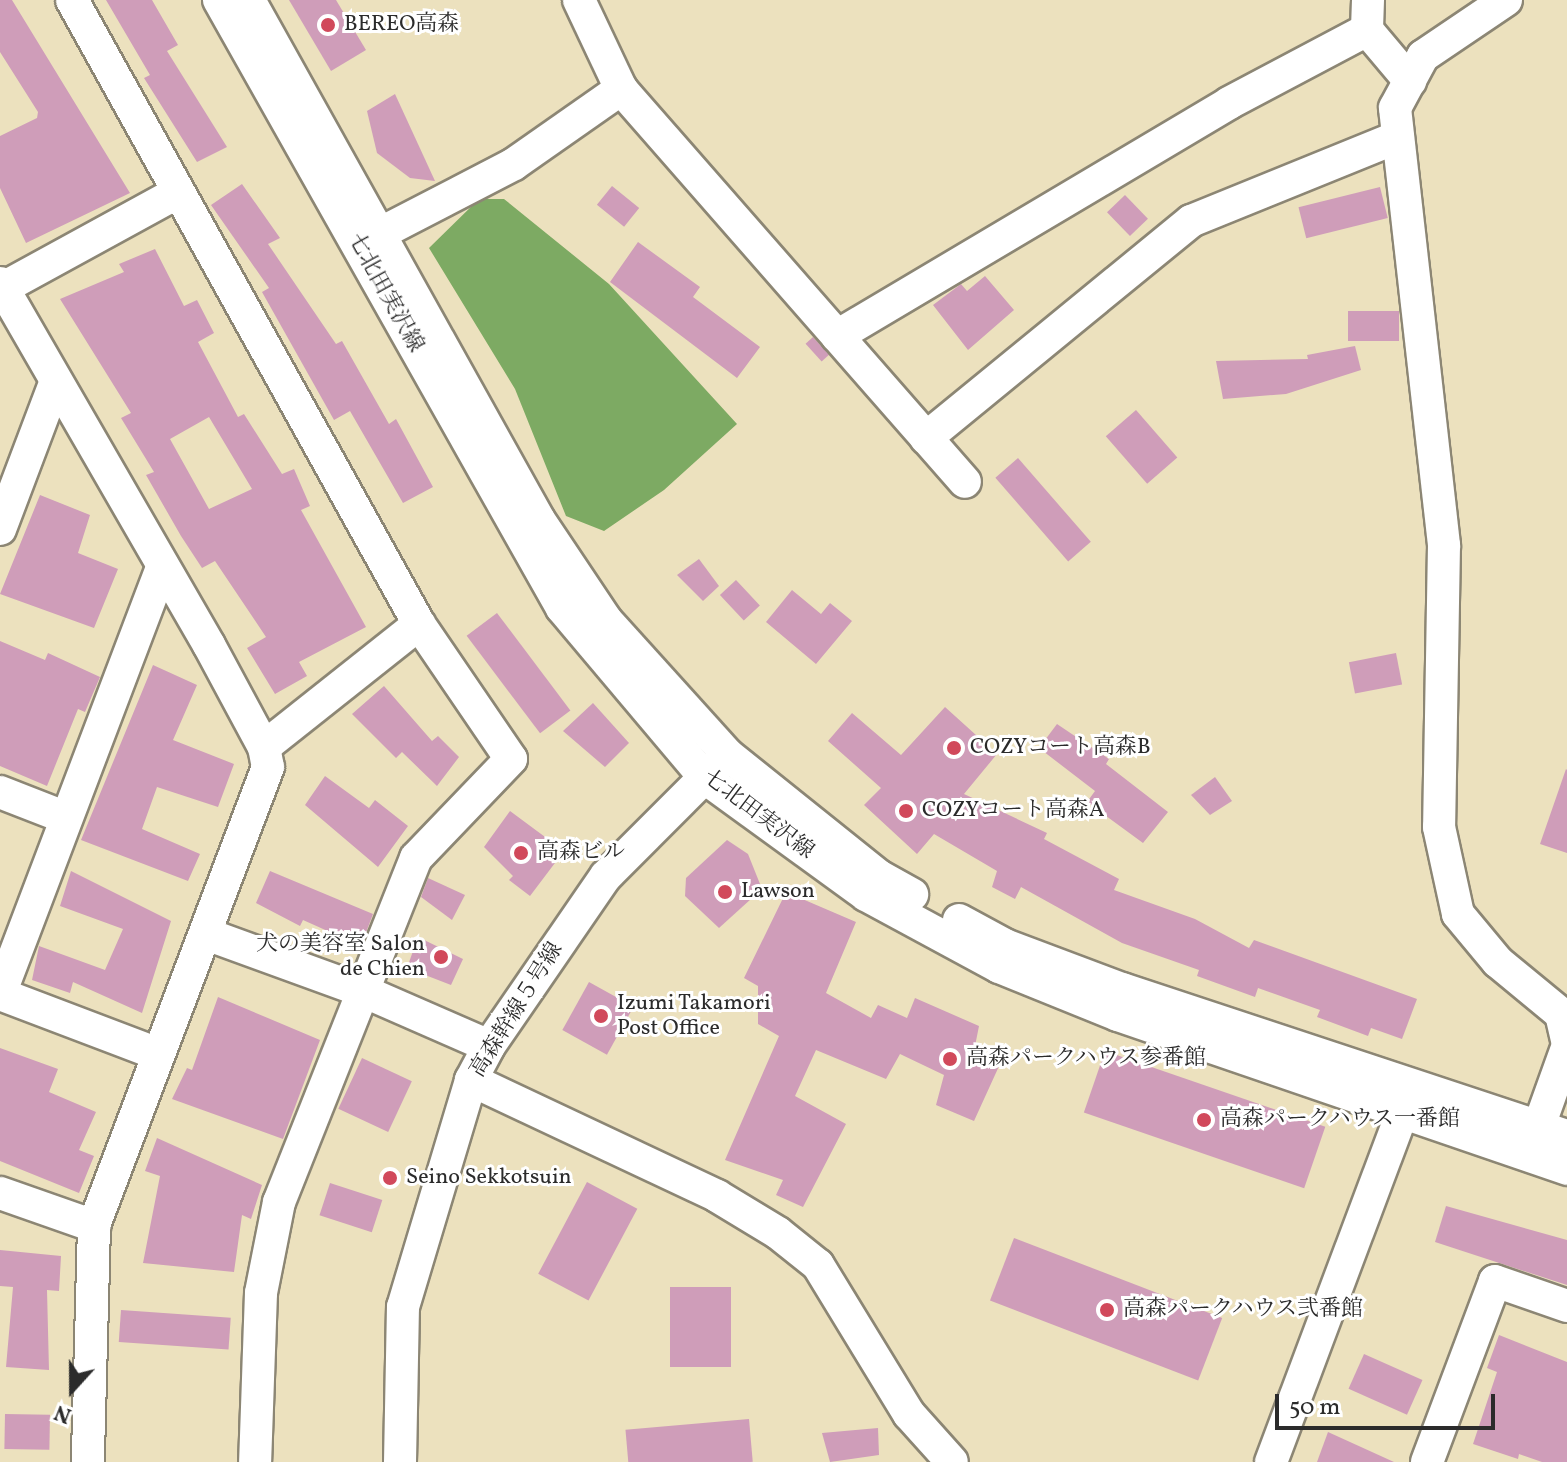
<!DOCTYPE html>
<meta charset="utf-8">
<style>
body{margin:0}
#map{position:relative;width:1567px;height:1462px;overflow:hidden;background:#ece1be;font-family:Vollkorn,"Noto Serif JP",serif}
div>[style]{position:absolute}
.forest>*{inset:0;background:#7daa63}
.building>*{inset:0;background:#cf9db9;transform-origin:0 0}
.roads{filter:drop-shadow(2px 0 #8c8674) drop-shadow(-2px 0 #8c8674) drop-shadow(0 2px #8c8674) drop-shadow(0 -2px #8c8674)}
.minor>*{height:32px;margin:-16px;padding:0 16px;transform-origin:16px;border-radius:16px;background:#fff}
.dots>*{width:22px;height:22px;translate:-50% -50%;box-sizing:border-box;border:4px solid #fff;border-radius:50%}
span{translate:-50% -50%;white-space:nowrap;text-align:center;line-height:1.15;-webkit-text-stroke:6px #fff;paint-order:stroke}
.poi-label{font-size:22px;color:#2b2b2b}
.left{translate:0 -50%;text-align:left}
.right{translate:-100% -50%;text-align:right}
.street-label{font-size:22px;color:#2b2b2b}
.north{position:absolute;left:32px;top:1350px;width:80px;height:80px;-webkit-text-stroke:6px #fff;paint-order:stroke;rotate:201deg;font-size:22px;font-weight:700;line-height:32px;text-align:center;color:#2b2b2b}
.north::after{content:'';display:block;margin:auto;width:28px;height:36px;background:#2b2b2b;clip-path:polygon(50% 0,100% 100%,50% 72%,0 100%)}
.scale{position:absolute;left:1275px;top:1394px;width:220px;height:36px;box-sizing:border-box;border:4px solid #2b2b2b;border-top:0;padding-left:10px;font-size:24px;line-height:28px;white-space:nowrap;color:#2b2b2b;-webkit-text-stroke:6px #fff;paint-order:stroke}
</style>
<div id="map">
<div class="forest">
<i style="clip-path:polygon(479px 199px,504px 199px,609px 284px,737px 424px,664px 490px,604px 531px,566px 516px,515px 389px,429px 248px)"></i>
</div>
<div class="building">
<i style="clip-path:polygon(0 0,12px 0,130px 193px,26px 243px,0 188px,0 136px,37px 118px,38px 112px,0 52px)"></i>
<i style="clip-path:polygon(106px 0,152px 0,178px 45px,167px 51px,227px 147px,197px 162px,144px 78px,150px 75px)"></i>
<i style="clip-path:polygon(289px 0,336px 0,366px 50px,331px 71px)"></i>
<i style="clip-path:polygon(395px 94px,435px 181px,410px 178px,377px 153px,367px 111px)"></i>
<i style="clip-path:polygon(242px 184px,280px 238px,268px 244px,336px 344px,342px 341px,389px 424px,396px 419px,433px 487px,403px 503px,350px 411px,334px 420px,262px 292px,269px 288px,211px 205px)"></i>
<i style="left:612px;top:186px;width:35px;height:24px;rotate:39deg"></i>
<i style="left:1380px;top:187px;width:32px;height:84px;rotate:76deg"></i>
<i style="left:1125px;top:195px;width:33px;height:25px;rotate:46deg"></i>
<i style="clip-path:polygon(638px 242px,700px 287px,693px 297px,760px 347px,737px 378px,610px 282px)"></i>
<i style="clip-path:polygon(evenodd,155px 249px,184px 306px,197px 300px,214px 333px,198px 342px,238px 417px,244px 414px,282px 474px,294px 469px,310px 506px,301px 510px,366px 627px,299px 662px,307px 676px,275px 694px,247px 648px,266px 637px,215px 561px,202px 568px,181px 536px,146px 475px,154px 472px,121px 418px,131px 413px,60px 299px,124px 272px,119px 264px,155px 249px,209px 417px,252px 489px,209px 509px,170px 439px,209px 417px)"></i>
<i style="clip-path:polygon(985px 276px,1014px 310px,968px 350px,933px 305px,961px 284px,967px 291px)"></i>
<i style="left:1348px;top:311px;width:51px;height:30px"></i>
<i style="left:813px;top:337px;width:24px;height:10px;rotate:48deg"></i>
<i style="clip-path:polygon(1355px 346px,1361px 370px,1286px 394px,1223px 399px,1216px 361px,1308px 359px,1307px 355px)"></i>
<i style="left:1136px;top:410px;width:63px;height:40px;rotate:49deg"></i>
<i style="left:1018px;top:458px;width:111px;height:30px;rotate:49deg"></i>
<i style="clip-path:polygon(40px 495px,90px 515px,78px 553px,118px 569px,94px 628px,0 594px)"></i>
<i style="clip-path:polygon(699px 559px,719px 586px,703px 601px,677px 575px)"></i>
<i style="left:736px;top:580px;width:35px;height:22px;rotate:47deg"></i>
<i style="clip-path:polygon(792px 590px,821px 614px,830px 603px,852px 621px,816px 664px,766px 622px)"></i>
<i style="left:497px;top:613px;width:122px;height:38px;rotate:53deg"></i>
<i style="clip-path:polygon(0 641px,45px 660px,48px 653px,100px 677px,85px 712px,78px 709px,47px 786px,0 766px)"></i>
<i style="left:1396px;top:653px;width:32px;height:48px;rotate:79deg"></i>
<i style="clip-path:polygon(153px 665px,197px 685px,173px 740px,234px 764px,218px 807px,157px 787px,142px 829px,200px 854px,188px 881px,81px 840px)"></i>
<i style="clip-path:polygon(384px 686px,432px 741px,438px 736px,459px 757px,437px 786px,402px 752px,396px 758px,352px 714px)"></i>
<i style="clip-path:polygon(593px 703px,629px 743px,605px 767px,563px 731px)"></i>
<i style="clip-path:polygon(945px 707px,997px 754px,964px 794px,1047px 833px,1044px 839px,1119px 879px,1114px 890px,1195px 919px,1249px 948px,1254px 940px,1417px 999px,1402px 1039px,1371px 1028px,1368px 1036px,1317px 1017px,1320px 1010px,1258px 988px,1255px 997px,1197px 976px,1199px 970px,1122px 943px,1021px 887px,1015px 899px,992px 887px,997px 871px,934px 834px,917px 854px,864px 805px,881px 788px,828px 741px,852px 713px,901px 755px)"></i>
<i style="clip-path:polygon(1057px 724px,1109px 759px,1106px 764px,1168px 812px,1143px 843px,1087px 802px,1095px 791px,1039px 748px)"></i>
<i style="clip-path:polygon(1566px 769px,1567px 770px,1567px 853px,1540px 844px)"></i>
<i style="clip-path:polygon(325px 776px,369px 808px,375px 800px,408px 826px,378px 867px,305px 805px)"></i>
<i style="clip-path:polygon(1215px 777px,1232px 801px,1210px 815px,1191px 795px)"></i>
<i style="clip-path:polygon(510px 811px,564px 851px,530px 896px,509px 880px,513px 876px,484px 847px)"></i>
<i style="clip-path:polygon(727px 840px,748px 854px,762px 889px,719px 928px,685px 896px,686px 878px)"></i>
<i style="clip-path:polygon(71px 871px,171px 921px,142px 1013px,73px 982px,70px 993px,32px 980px,39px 946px,105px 970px,123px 929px,60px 906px)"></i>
<i style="clip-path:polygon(270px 871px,373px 914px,361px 946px,303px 920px,300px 926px,256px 903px)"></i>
<i style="clip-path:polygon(428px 878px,465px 895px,452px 920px,421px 897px)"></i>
<i style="clip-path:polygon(786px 892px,856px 922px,826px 993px,871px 1018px,878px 1005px,907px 1018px,915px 998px,979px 1026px,974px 1051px,1000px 1064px,974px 1121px,936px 1105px,944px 1075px,900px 1054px,886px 1079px,816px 1050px,795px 1096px,846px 1124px,803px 1207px,776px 1195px,783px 1180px,725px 1160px,779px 1036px,758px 1024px,758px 986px,744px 978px)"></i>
<i style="clip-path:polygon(418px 937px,463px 959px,451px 985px,407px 968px)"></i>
<i style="left:589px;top:982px;width:51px;height:55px;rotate:29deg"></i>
<i style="clip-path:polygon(218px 997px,320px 1040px,283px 1139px,172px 1099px,187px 1068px,192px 1070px)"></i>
<i style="clip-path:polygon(0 1048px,58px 1069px,49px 1092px,96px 1112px,79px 1150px,94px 1156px,79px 1193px,0 1161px)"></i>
<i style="left:1105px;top:1051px;width:233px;height:65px;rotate:19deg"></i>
<i style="left:362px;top:1058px;width:55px;height:56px;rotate:25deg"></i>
<i style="clip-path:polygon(157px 1138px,262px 1185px,251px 1219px,242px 1215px,234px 1272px,143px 1263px,160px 1176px,145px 1171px)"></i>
<i style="left:587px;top:1182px;width:57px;height:104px;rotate:28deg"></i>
<i style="left:330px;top:1183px;width:55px;height:34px;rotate:18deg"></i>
<i style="clip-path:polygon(1446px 1206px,1567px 1240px,1567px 1285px,1435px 1242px)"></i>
<i style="left:1014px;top:1238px;width:223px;height:67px;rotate:21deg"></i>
<i style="clip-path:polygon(0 1250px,61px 1256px,59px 1291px,47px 1290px,49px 1370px,6px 1367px,13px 1287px,0 1286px)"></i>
<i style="left:731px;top:1287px;width:80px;height:61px;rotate:90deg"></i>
<i style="left:121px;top:1310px;width:110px;height:32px;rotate:4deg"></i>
<i style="clip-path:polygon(1499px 1335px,1567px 1362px,1567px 1462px,1542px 1462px,1519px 1454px,1518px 1459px,1473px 1444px,1497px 1372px,1487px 1368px)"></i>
<i style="left:1364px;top:1354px;width:64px;height:38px;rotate:24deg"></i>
<i style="left:5px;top:1414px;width:45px;height:35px;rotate:1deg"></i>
<i style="left:749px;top:1419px;width:43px;height:124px;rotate:85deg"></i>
<i style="clip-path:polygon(878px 1428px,879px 1455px,830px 1462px,822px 1433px)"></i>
<i style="clip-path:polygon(1328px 1432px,1394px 1462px,1317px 1462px)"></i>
</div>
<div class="roads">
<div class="minor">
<i style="left:72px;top:0;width:714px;rotate:60.92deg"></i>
<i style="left:419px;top:624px;width:163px;rotate:55.7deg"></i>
<i style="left:511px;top:759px;width:137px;rotate:133.8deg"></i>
<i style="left:416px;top:858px;width:370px;rotate:111.7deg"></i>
<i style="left:279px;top:1202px;width:93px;rotate:101.2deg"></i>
<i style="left:261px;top:1293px;width:169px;rotate:92deg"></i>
<i style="left:219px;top:0;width:698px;rotate:60.57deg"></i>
<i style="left:562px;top:608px;width:222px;rotate:49.9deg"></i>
<i style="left:705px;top:778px;width:199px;rotate:36deg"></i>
<i style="left:866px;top:895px;width:151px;rotate:28.4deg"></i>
<i style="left:999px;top:967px;width:128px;rotate:22deg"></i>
<i style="left:1118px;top:1015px;width:475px;rotate:18.9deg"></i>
<i style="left:249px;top:0;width:595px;rotate:60.85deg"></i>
<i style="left:539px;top:520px;width:120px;rotate:56.2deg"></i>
<i style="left:606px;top:620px;width:182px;rotate:47.9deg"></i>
<i style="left:728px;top:755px;width:193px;rotate:38.7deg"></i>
<i style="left:879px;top:876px;width:38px;rotate:29deg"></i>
<i style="left:579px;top:0;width:98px;rotate:64.7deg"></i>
<i style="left:621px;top:89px;width:522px;rotate:48.8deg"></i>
<i style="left:1368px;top:0;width:30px;rotate:92deg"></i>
<i style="left:1367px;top:30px;width:67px;rotate:49.9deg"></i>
<i style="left:1506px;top:0;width:100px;rotate:146deg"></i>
<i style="left:1423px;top:56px;width:59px;rotate:118.3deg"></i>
<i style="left:1395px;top:108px;width:440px;rotate:83.6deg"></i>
<i style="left:1444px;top:545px;width:282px;rotate:91deg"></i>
<i style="left:1439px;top:827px;width:89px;rotate:77.7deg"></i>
<i style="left:1458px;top:914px;width:62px;rotate:50.2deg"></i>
<i style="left:1498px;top:962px;width:82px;rotate:39.5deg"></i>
<i style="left:1561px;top:1014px;width:26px;rotate:77deg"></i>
<i style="left:381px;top:233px;width:150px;rotate:-27.4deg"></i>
<i style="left:514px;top:164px;width:131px;rotate:-35deg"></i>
<i style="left:0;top:283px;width:418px;rotate:60deg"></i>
<i style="left:209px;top:645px;width:116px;rotate:61.7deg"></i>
<i style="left:264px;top:747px;width:20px;rotate:79deg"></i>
<i style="left:268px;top:767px;width:491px;rotate:110.8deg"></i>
<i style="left:94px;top:1226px;width:236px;rotate:91.5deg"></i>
<i style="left:3px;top:288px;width:200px;rotate:-28.7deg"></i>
<i style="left:837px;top:336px;width:456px;rotate:-30.7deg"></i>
<i style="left:1229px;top:103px;width:156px;rotate:-27.9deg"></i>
<i style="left:926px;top:438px;width:343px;rotate:-39.3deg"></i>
<i style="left:1191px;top:221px;width:223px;rotate:-22.1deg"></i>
<i style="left:0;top:529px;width:158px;rotate:-69.3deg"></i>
<i style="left:264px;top:747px;width:198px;rotate:-38.4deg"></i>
<i style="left:0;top:792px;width:69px;rotate:21.3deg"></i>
<i style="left:959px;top:920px;width:52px;rotate:28.5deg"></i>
<i style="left:1005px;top:945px;width:125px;rotate:20.6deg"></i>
<i style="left:1122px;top:989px;width:469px;rotate:18.3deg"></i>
<i style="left:206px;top:934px;width:167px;rotate:20deg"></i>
<i style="left:363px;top:991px;width:137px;rotate:23.6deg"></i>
<i style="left:158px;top:1054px;width:169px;rotate:-159.2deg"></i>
<i style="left:0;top:994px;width:458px;rotate:-69.2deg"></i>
<i style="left:471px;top:1080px;width:272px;rotate:25.2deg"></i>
<i style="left:717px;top:1196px;width:71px;rotate:31.2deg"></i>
<i style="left:778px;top:1233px;width:51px;rotate:38.7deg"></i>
<i style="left:818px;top:1265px;width:175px;rotate:58.6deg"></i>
<i style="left:909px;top:1414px;width:64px;rotate:48.1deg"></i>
<i style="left:1539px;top:1126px;width:83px;rotate:-70.3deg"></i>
<i style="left:0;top:1193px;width:100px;rotate:19.3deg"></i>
<i style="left:400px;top:1462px;width:155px;rotate:-88.9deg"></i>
<i style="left:403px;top:1307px;width:237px;rotate:-73.3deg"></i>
<i style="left:471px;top:1080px;width:38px;rotate:-62deg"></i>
<i style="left:489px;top:1046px;width:206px;rotate:-55.5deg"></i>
<i style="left:606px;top:876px;width:160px;rotate:-45deg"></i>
<i style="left:1271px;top:1462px;width:393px;rotate:-69.4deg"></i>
<i style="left:1427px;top:1462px;width:193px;rotate:-69.4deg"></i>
<i style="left:1495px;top:1281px;width:76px;rotate:19.1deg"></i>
</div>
</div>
<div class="dots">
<i style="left:328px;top:25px;background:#d1495b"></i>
<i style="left:954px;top:748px;background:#d1495b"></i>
<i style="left:906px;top:811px;background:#d1495b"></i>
<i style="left:521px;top:853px;background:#d1495b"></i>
<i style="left:725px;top:892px;background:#d1495b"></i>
<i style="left:441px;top:957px;background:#d1495b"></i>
<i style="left:601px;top:1016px;background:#d1495b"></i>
<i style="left:950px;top:1059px;background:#d1495b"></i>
<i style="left:1204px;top:1120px;background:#d1495b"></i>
<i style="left:390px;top:1178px;background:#d1495b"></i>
<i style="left:1107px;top:1310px;background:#d1495b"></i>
</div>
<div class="poi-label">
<span class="left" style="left:344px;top:25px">BEREO高森</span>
<span class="left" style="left:970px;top:748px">COZYコート高森B</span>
<span class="left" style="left:922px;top:811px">COZYコート高森A</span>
<span class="left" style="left:537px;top:853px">高森ビル</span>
<span class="left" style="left:741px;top:892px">Lawson</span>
<span class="right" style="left:425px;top:957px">犬の美容室 Salon<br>de Chien</span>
<span class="left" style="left:617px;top:1016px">Izumi Takamori<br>Post Office</span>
<span class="left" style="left:966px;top:1059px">高森パークハウス参番館</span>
<span class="left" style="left:1220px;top:1120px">高森パークハウス一番館</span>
<span class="left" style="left:406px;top:1178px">Seino Sekkotsuin</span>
<span class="left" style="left:1123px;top:1310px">高森パークハウス弐番館</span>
</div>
<div class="street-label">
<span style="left:385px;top:293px;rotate:61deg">七北田実沢線</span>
<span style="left:758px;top:815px;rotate:37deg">七北田実沢線</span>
<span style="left:517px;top:1010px;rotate:-58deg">高森幹線５号線</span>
</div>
<div class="north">N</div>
<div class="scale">50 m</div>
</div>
